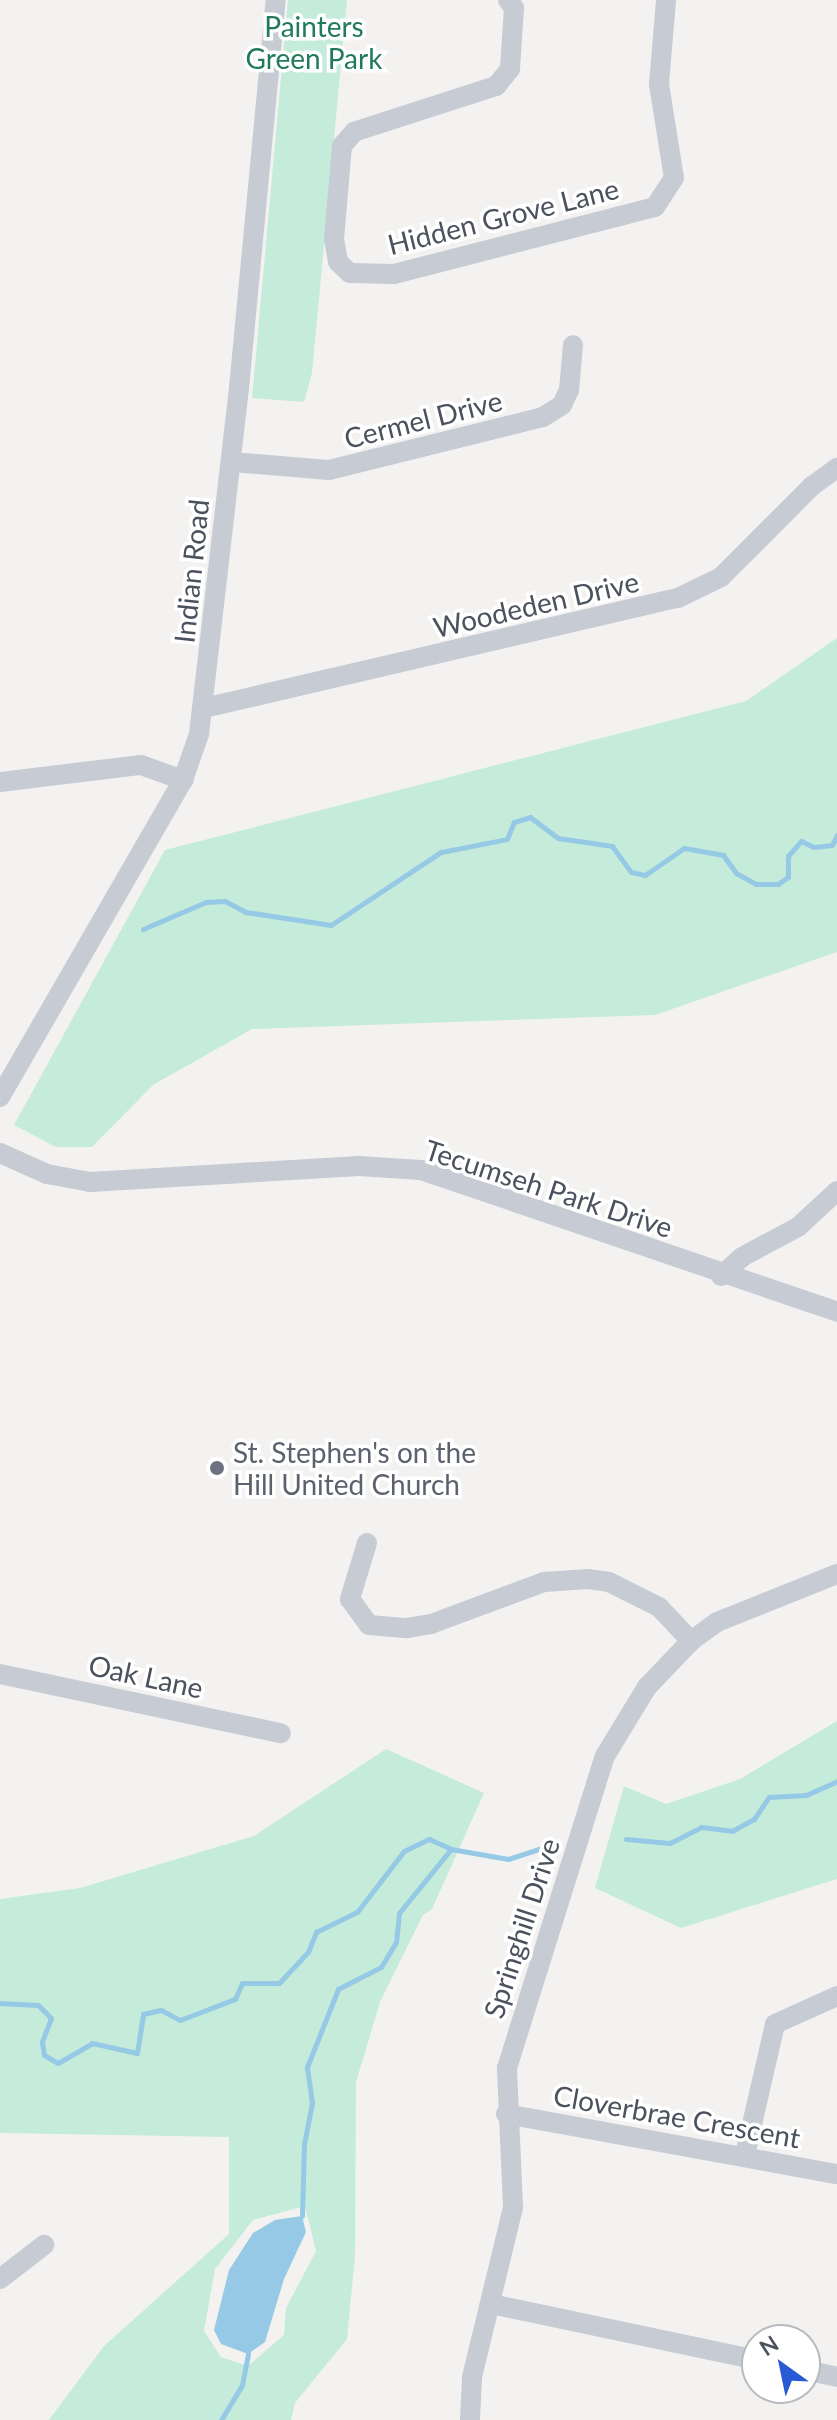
<!DOCTYPE html>
<style>
body{margin:0}
#map{position:relative;width:837px;height:2420px;overflow:hidden;background:#f3f2f1;font-family:Lato,sans-serif}
div>[style]{position:absolute}
.green>*{inset:0;background:#c5ecda}
.water>*{inset:0;background:#96c9e5}
.stream>*{height:5px;margin:-2.5px;padding:0 2.5px;transform-origin:2.5px;border-radius:2.5px;background:#96c9e5}
.minor>*{height:20px;margin:-10px;padding:0 10px;transform-origin:10px;border-radius:10px;background:#c6cbd4}
.dots>*{width:22px;height:22px;translate:-50% -50%;box-sizing:border-box;border:4px solid #fff;border-radius:50%}
span{translate:-50% -50%;white-space:nowrap;text-align:center;line-height:1.15;-webkit-text-stroke:7px #fff;paint-order:stroke}
.park-label{font-size:28px;color:#207a5b}
.street-label{font-size:28px;color:#4b525d}
.worship-label{font-size:28px;color:#5b616d}
.left{translate:0 -50%;text-align:left}
.north{position:absolute;left:741px;top:2324px;width:80px;height:80px;box-sizing:border-box;background:#fff;border:2px solid #b7babe;border-radius:50%;rotate:327deg;font-size:22px;font-weight:700;line-height:32px;text-align:center;color:#4b525d}
.north::after{content:'';display:block;margin:auto;width:28px;height:36px;background:#295ad6;clip-path:polygon(50% 0,100% 100%,50% 72%,0 100%)}
</style>
<div id="map">
<div class="green">
<i style="clip-path:polygon(288px 0,347px 0,312px 373px,304px 402px,252px 398px)"></i>
<i style="clip-path:polygon(837px 638px,837px 952px,655px 1015px,252px 1029px,153px 1085px,92px 1147px,56px 1147px,14px 1125px,165px 850px,746px 701px)"></i>
<i style="clip-path:polygon(837px 1721px,837px 1879px,681px 1928px,595px 1888px,624px 1786px,666px 1804px,740px 1779px)"></i>
<i style="clip-path:polygon(evenodd,386px 1749px,484px 1793px,432px 1909px,423px 1915px,380px 2002px,356px 2082px,355px 2256px,347px 2339px,295px 2403px,291px 2420px,49px 2420px,104px 2346px,229px 2234px,229px 2137px,0 2133px,0 1899px,80px 1888px,254px 1836px,386px 1749px,305px 2206px,316px 2251px,286px 2308px,284px 2335px,248px 2366px,221px 2357px,204px 2331px,215px 2269px,253px 2220px,305px 2206px)"></i>
</div>
<div class="water">
<i style="clip-path:polygon(302px 2216px,306px 2232px,284px 2279px,265px 2342px,248px 2354px,221px 2344px,214px 2330px,229px 2270px,253px 2233px,275px 2220px)"></i>
</div>
<div class="stream">
<i style="left:143px;top:929px;width:69px;rotate:-23.2deg"></i>
<i style="left:206px;top:902px;width:19px;rotate:-3deg"></i>
<i style="left:225px;top:901px;width:24px;rotate:28deg"></i>
<i style="left:246px;top:912px;width:86px;rotate:8.7deg"></i>
<i style="left:331px;top:925px;width:132px;rotate:-33.6deg"></i>
<i style="left:441px;top:852px;width:67px;rotate:-11.1deg"></i>
<i style="left:507px;top:839px;width:18px;rotate:-68deg"></i>
<i style="left:514px;top:822px;width:17px;rotate:-17deg"></i>
<i style="left:530px;top:817px;width:35px;rotate:37deg"></i>
<i style="left:558px;top:838px;width:55px;rotate:8.4deg"></i>
<i style="left:612px;top:846px;width:32px;rotate:54deg"></i>
<i style="left:631px;top:872px;width:14px;rotate:12deg"></i>
<i style="left:645px;top:875px;width:47px;rotate:-34.7deg"></i>
<i style="left:684px;top:848px;width:40px;rotate:10deg"></i>
<i style="left:723px;top:855px;width:22px;rotate:54deg"></i>
<i style="left:736px;top:873px;width:23px;rotate:29deg"></i>
<i style="left:756px;top:884px;width:22px"></i>
<i style="left:778px;top:884px;width:12px;rotate:-35deg"></i>
<i style="left:788px;top:877px;width:21px;rotate:-90deg"></i>
<i style="left:788px;top:856px;width:20px;rotate:-49deg"></i>
<i style="left:801px;top:841px;width:14px;rotate:25deg"></i>
<i style="left:814px;top:847px;width:18px;rotate:-6deg"></i>
<i style="left:832px;top:845px;width:11px;rotate:-63deg"></i>
<i style="left:626px;top:1839px;width:44px;rotate:5.2deg"></i>
<i style="left:670px;top:1843px;width:35px;rotate:-27deg"></i>
<i style="left:701px;top:1827px;width:31px;rotate:7deg"></i>
<i style="left:732px;top:1831px;width:25px;rotate:-29deg"></i>
<i style="left:754px;top:1819px;width:27px;rotate:-56deg"></i>
<i style="left:769px;top:1797px;width:37px;rotate:-3deg"></i>
<i style="left:806px;top:1795px;width:34px;rotate:-24deg"></i>
<i style="left:0;top:2003px;width:38px;rotate:3deg"></i>
<i style="left:38px;top:2005px;width:18px;rotate:45deg"></i>
<i style="left:51px;top:2018px;width:26px;rotate:111deg"></i>
<i style="left:42px;top:2042px;width:13px;rotate:81deg"></i>
<i style="left:44px;top:2055px;width:16px;rotate:30deg"></i>
<i style="left:58px;top:2063px;width:39px;rotate:-30deg"></i>
<i style="left:92px;top:2043px;width:46px;rotate:12.5deg"></i>
<i style="left:137px;top:2053px;width:39px;rotate:-81deg"></i>
<i style="left:143px;top:2014px;width:18px;rotate:-13deg"></i>
<i style="left:161px;top:2010px;width:21px;rotate:28deg"></i>
<i style="left:180px;top:2020px;width:59px;rotate:-20.9deg"></i>
<i style="left:235px;top:1999px;width:17px;rotate:-66deg"></i>
<i style="left:242px;top:1983px;width:37px"></i>
<i style="left:279px;top:1983px;width:42px;rotate:-46.9deg"></i>
<i style="left:308px;top:1952px;width:22px;rotate:-68deg"></i>
<i style="left:316px;top:1932px;width:46px;rotate:-26deg"></i>
<i style="left:357px;top:1912px;width:77px;rotate:-52.4deg"></i>
<i style="left:404px;top:1851px;width:28px;rotate:-26deg"></i>
<i style="left:429px;top:1839px;width:24px;rotate:24deg"></i>
<i style="left:302px;top:2216px;width:72px;rotate:-88.4deg"></i>
<i style="left:304px;top:2144px;width:42px;rotate:-79deg"></i>
<i style="left:312px;top:2103px;width:36px;rotate:-98deg"></i>
<i style="left:307px;top:2067px;width:84px;rotate:-68.3deg"></i>
<i style="left:338px;top:1989px;width:48px;rotate:-27.1deg"></i>
<i style="left:381px;top:1967px;width:29px;rotate:-59deg"></i>
<i style="left:396px;top:1942px;width:29px;rotate:-84deg"></i>
<i style="left:399px;top:1913px;width:82px;rotate:-50.9deg"></i>
<i style="left:451px;top:1849px;width:58px;rotate:10deg"></i>
<i style="left:508px;top:1859px;width:40px;rotate:-18deg"></i>
<i style="left:221px;top:2420px;width:41px;rotate:-59deg"></i>
<i style="left:242px;top:2385px;width:32px;rotate:-79deg"></i>
</div>
<div class="minor">
<i style="left:508px;top:0;width:10px;rotate:53deg"></i>
<i style="left:514px;top:8px;width:61px;rotate:93.8deg"></i>
<i style="left:510px;top:69px;width:22px;rotate:129deg"></i>
<i style="left:496px;top:86px;width:149px;rotate:162.1deg"></i>
<i style="left:354px;top:132px;width:18px;rotate:131deg"></i>
<i style="left:342px;top:146px;width:93px;rotate:94.9deg"></i>
<i style="left:334px;top:239px;width:23px;rotate:80deg"></i>
<i style="left:338px;top:262px;width:16px;rotate:43deg"></i>
<i style="left:350px;top:273px;width:44px;rotate:1.3deg"></i>
<i style="left:394px;top:274px;width:269px;rotate:-14.4deg"></i>
<i style="left:655px;top:207px;width:35px;rotate:-57deg"></i>
<i style="left:674px;top:178px;width:95px;rotate:-99.1deg"></i>
<i style="left:659px;top:84px;width:84px;rotate:-85.2deg"></i>
<i style="left:232px;top:462px;width:97px;rotate:4.7deg"></i>
<i style="left:329px;top:470px;width:220px;rotate:-13.9deg"></i>
<i style="left:543px;top:417px;width:22px;rotate:-32deg"></i>
<i style="left:562px;top:405px;width:17px;rotate:-65deg"></i>
<i style="left:569px;top:390px;width:45px;rotate:-84.9deg"></i>
<i style="left:204px;top:708px;width:487px;rotate:-13.1deg"></i>
<i style="left:678px;top:598px;width:48px;rotate:-26deg"></i>
<i style="left:721px;top:577px;width:129px;rotate:-45deg"></i>
<i style="left:812px;top:486px;width:31px;rotate:-36deg"></i>
<i style="left:0;top:782px;width:142px;rotate:-6.9deg"></i>
<i style="left:141px;top:765px;width:45px;rotate:19.7deg"></i>
<i style="left:0;top:1097px;width:366px;rotate:-60deg"></i>
<i style="left:183px;top:780px;width:49px;rotate:-70.8deg"></i>
<i style="left:199px;top:734px;width:348px;rotate:-83.4deg"></i>
<i style="left:239px;top:388px;width:390px;rotate:-84.6deg"></i>
<i style="left:0;top:1153px;width:51px;rotate:24.1deg"></i>
<i style="left:47px;top:1174px;width:44px;rotate:10.5deg"></i>
<i style="left:90px;top:1182px;width:269px;rotate:-3.4deg"></i>
<i style="left:359px;top:1166px;width:62px;rotate:3.7deg"></i>
<i style="left:421px;top:1170px;width:440px;rotate:18.8deg"></i>
<i style="left:721px;top:1276px;width:28px;rotate:-42deg"></i>
<i style="left:742px;top:1257px;width:64px;rotate:-28.2deg"></i>
<i style="left:798px;top:1227px;width:53px;rotate:-42.7deg"></i>
<i style="left:367px;top:1543px;width:59px;rotate:106.9deg"></i>
<i style="left:350px;top:1599px;width:32px;rotate:54deg"></i>
<i style="left:369px;top:1625px;width:38px;rotate:5deg"></i>
<i style="left:407px;top:1628px;width:24px;rotate:-9deg"></i>
<i style="left:431px;top:1624px;width:121px;rotate:-20.4deg"></i>
<i style="left:544px;top:1582px;width:44px;rotate:-3.9deg"></i>
<i style="left:588px;top:1579px;width:21px;rotate:8deg"></i>
<i style="left:609px;top:1582px;width:56px;rotate:26.6deg"></i>
<i style="left:659px;top:1607px;width:47px;rotate:46.7deg"></i>
<i style="left:0;top:1674px;width:287px;rotate:11.9deg"></i>
<i style="left:506px;top:2114px;width:336px;rotate:10.3deg"></i>
<i style="left:745px;top:2155px;width:134px;rotate:-77.1deg"></i>
<i style="left:775px;top:2024px;width:68px;rotate:-24.3deg"></i>
<i style="left:0;top:2279px;width:56px;rotate:-37.7deg"></i>
<i style="left:491px;top:2304px;width:272px;rotate:11.9deg"></i>
<i style="left:805px;top:2370px;width:33px;rotate:12deg"></i>
<i style="left:470px;top:2420px;width:43px;rotate:-87.3deg"></i>
<i style="left:472px;top:2377px;width:175px;rotate:-76.4deg"></i>
<i style="left:513px;top:2207px;width:139px;rotate:-92.5deg"></i>
<i style="left:507px;top:2068px;width:327px;rotate:-72.6deg"></i>
<i style="left:605px;top:1756px;width:81px;rotate:-58.7deg"></i>
<i style="left:647px;top:1687px;width:64px;rotate:-46.3deg"></i>
<i style="left:691px;top:1641px;width:32px;rotate:-36deg"></i>
<i style="left:717px;top:1622px;width:129px;rotate:-21.8deg"></i>
</div>
<div class="dots">
<i style="left:217px;top:1468px;background:#6b7280"></i>
</div>
<div class="park-label">
<span style="left:314px;top:42px">Painters<br>Green Park</span>
</div>
<div class="street-label">
<span style="left:503px;top:216px;rotate:-14deg">Hidden Grove Lane</span>
<span style="left:423px;top:419px;rotate:-14deg">Cermel Drive</span>
<span style="left:191px;top:571px;rotate:-84deg">Indian Road</span>
<span style="left:536px;top:604px;rotate:-13deg">Woodeden Drive</span>
<span style="left:549px;top:1188px;rotate:18deg">Tecumseh Park Drive</span>
<span style="left:146px;top:1676px;rotate:12deg">Oak Lane</span>
<span style="left:521px;top:1928px;rotate:-72deg">Springhill Drive</span>
<span style="left:677px;top:2116px;rotate:10deg">Cloverbrae Crescent</span>
</div>
<div class="worship-label">
<span class="left" style="left:233px;top:1468px">St. Stephen's on the<br>Hill United Church</span>
</div>
<div class="north">N</div>
</div>
